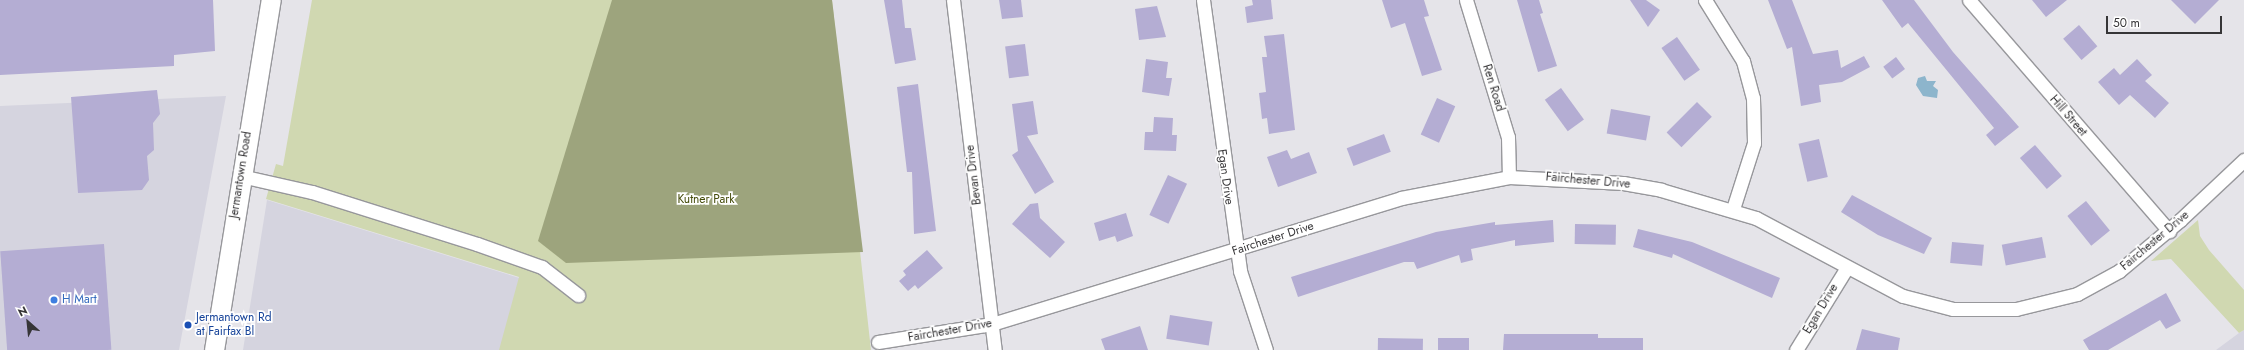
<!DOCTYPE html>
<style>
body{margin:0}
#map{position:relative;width:2244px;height:350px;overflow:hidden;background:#e5e4e9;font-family:Jost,sans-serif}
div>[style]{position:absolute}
.built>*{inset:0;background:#d5d4df}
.green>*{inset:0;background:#d0d8b1}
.forest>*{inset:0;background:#9da47d}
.water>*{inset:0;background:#8db5cc}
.building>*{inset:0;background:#b4add3;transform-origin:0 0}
.roads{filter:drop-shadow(1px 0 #97979b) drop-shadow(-1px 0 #97979b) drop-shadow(0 1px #97979b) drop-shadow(0 -1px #97979b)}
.minor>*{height:13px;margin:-6.5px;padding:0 6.5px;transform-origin:6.5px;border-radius:6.5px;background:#fff}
.secondary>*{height:19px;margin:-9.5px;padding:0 9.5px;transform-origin:9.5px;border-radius:9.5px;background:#fff}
.dots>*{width:11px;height:11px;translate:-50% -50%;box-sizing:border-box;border:2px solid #fff;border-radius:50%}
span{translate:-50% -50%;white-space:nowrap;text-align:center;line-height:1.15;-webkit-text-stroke:3.5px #fff;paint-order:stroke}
.street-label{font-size:12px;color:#363537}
.park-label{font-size:12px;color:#454c0a}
.shop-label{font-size:12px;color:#366cbe}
.left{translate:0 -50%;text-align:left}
.transit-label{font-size:12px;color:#164399}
.north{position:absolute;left:8px;top:302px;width:40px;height:40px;-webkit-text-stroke:3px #fff;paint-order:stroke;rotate:333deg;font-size:11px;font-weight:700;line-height:16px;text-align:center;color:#363537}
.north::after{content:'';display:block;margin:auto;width:14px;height:18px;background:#363537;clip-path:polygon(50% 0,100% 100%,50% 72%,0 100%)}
.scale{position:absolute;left:2106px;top:16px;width:116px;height:18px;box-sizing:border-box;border:2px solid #363537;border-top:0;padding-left:5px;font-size:12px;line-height:14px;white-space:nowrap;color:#363537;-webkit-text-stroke:3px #fff;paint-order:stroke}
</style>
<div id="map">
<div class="built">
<i style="clip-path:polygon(226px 96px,179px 350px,0 350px,0 106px)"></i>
<i style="clip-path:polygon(267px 200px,526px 280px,505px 350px,243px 350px)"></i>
<i style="clip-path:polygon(2244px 330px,2244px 350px,2216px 350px,2239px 333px)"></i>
</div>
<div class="green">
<i style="clip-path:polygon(312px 0,832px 0,871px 350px,499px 350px,519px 277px,266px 199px,276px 164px,283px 166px)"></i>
<i style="clip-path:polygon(2198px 220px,2200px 236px,2209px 250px,2244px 290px,2244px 330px,2239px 333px,2171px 259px,2151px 261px)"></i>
</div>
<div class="forest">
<i style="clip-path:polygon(612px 0,832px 0,863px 252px,566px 263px,538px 241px)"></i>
</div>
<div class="water">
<i style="clip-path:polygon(1925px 76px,1927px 81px,1936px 81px,1933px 86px,1938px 90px,1937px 98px,1923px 96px,1916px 85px,1918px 78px)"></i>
</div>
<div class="building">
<i style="clip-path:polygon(0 0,213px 0,215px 51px,174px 55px,174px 66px,0 75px)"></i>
<i style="clip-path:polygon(884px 0,902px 0,905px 28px,911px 28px,916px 60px,895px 64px)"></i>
<i style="clip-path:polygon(999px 0,1021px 0,1023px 17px,1002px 19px)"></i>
<i style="clip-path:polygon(1252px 0,1271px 0,1273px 19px,1247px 23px,1245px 7px,1253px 5px)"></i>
<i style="clip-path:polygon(1382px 0,1424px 0,1429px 16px,1424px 17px,1442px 70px,1422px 76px,1405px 23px,1391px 28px)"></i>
<i style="clip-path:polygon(1517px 0,1539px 0,1543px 13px,1540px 14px,1557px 66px,1538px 72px)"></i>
<i style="clip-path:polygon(1630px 0,1646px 0,1660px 10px,1648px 27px)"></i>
<i style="clip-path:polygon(1768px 0,1792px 0,1813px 54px,1838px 50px,1841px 68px,1864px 56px,1870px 67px,1842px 82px,1819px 85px,1821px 102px,1801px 106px,1792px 47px,1787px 49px)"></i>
<i style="clip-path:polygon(1882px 0,1914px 0,1953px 52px,2019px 127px,1995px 146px,1986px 135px,1994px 128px,1908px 23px,1902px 28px)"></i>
<i style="clip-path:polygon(2032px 0,2067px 0,2046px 17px)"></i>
<i style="clip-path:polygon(2171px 0,2219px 0,2195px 24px)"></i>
<i style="clip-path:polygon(1157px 6px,1166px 37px,1139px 40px,1135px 9px)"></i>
<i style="left:2079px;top:25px;width:28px;height:21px;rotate:49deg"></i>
<i style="clip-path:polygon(1284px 34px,1295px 130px,1269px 134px,1267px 118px,1262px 119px,1259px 93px,1266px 92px,1262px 57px,1267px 57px,1264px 36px)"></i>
<i style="left:1677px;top:37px;width:40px;height:19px;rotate:55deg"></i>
<i style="left:1025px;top:44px;width:32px;height:20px;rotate:83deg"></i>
<i style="left:1896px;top:57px;width:15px;height:16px;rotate:53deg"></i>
<i style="clip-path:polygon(1146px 59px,1168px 62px,1166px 78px,1172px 78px,1169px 96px,1142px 92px)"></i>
<i style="clip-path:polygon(2137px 59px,2152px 75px,2145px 81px,2169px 103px,2155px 118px,2130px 95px,2119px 105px,2098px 82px,2114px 68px,2120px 75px)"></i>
<i style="clip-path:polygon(918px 84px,936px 231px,914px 234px,912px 172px,907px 172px,897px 87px)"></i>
<i style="left:1561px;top:88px;width:39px;height:20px;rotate:54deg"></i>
<i style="clip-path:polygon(157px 90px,160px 114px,153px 123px,154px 150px,147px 156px,149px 180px,142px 190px,78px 193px,71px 97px)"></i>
<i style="left:1437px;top:98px;width:20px;height:40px;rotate:24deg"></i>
<i style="clip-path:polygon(1033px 101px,1038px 134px,1027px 136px,1054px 182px,1035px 194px,1012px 155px,1018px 151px,1012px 104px)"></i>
<i style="left:1697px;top:102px;width:21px;height:43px;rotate:45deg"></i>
<i style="left:1611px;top:109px;width:40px;height:25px;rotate:10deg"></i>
<i style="clip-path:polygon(1154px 117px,1173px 118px,1172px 135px,1177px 135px,1176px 151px,1144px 150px,1145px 132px,1153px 132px)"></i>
<i style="left:1384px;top:134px;width:19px;height:40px;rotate:69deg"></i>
<i style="left:1819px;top:139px;width:39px;height:21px;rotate:77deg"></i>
<i style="left:2035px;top:145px;width:41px;height:20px;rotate:49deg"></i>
<i style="clip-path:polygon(1287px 150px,1291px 159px,1309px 152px,1317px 173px,1278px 187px,1267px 157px)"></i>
<i style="left:1168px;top:175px;width:21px;height:44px;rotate:25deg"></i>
<i style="clip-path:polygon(1852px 195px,1932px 238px,1924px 254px,1878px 235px,1841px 212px)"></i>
<i style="left:2086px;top:201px;width:38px;height:24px;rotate:51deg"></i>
<i style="clip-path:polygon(1038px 203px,1040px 218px,1065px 242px,1050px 258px,1012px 224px,1030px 204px)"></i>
<i style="clip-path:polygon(1126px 213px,1133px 236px,1117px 242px,1115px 236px,1099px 241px,1094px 223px)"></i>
<i style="clip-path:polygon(1553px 220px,1554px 242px,1515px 246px,1515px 240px,1471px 249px,1473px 260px,1461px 263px,1459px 255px,1417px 269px,1414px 262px,1404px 262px,1298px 297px,1291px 277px,1436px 232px,1495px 222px,1495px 225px)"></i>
<i style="left:1575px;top:224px;width:41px;height:20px;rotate:1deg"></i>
<i style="clip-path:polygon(1638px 229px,1692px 242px,1780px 278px,1772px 298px,1673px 254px,1672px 258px,1633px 247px)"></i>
<i style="left:2042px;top:237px;width:21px;height:41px;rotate:79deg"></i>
<i style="left:1952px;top:242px;width:32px;height:21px;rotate:5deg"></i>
<i style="left:104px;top:244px;width:106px;height:104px;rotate:86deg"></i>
<i style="clip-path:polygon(927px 250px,943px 268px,918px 289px,915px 285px,908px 291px,899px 281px,906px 275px,903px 271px)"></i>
<i style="clip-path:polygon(2166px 293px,2181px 321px,2166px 329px,2160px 320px,2108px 350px,2089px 350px,2083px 340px)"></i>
<i style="left:1170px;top:315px;width:43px;height:24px;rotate:9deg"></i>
<i style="clip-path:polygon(1140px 326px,1148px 350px,1105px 350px,1101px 339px)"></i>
<i style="clip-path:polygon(1862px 329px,1900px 338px,1898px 350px,1856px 350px)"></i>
<i style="clip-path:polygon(1504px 334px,1598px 334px,1598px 338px,1643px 338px,1643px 350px,1503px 350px)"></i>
<i style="left:1378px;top:338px;width:45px;height:12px;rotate:1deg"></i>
<i style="left:1438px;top:338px;width:31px;height:12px"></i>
</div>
<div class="roads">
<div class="minor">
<i style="left:953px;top:0;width:353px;rotate:83.2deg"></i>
<i style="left:1203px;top:0;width:274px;rotate:82.2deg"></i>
<i style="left:1240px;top:271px;width:83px;rotate:71.8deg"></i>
<i style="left:1466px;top:0;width:143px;rotate:73deg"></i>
<i style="left:1508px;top:137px;width:40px;rotate:88.6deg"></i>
<i style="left:1705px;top:0;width:72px;rotate:58.1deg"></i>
<i style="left:1743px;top:61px;width:38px;rotate:75deg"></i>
<i style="left:1753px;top:98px;width:45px;rotate:88.7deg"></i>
<i style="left:1754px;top:143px;width:69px;rotate:107.7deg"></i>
<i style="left:1969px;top:0;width:306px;rotate:49.1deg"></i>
<i style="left:241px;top:176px;width:73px;rotate:12.7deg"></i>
<i style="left:312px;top:192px;width:173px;rotate:17.5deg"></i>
<i style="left:477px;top:244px;width:69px;rotate:19.5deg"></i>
<i style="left:542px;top:267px;width:46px;rotate:37.9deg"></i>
<i style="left:878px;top:342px;width:115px;rotate:-9deg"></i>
<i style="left:992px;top:324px;width:428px;rotate:-17.1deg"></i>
<i style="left:1401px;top:198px;width:110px;rotate:-11deg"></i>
<i style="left:1509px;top:177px;width:114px;rotate:3deg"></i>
<i style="left:1623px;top:183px;width:39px;rotate:10deg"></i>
<i style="left:1661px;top:190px;width:99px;rotate:16.4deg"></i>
<i style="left:1756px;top:218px;width:166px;rotate:28deg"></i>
<i style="left:1903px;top:296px;width:52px;rotate:14.6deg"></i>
<i style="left:1953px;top:309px;width:63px"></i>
<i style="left:2016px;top:309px;width:63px;rotate:-13.8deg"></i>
<i style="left:2077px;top:294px;width:48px;rotate:-28.7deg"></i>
<i style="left:2119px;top:271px;width:80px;rotate:-39.9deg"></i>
<i style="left:2180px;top:220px;width:88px;rotate:-43.2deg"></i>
<i style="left:1796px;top:350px;width:95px;rotate:-58.3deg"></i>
</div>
<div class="secondary">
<i style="left:214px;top:350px;width:355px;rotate:-80.8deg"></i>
</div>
</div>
<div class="dots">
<i style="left:54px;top:300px;background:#3f7fe0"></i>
<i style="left:188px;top:325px;background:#1a4fb4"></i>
</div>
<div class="street-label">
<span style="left:1493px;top:88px;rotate:73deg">Ren Road</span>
<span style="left:2068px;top:116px;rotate:49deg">Hill Street</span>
<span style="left:241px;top:175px;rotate:-81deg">Jermantown Road</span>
<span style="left:974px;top:175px;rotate:-97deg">Bevan Drive</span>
<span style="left:1225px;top:177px;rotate:82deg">Egan Drive</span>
<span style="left:1588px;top:181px;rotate:5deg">Fairchester Drive</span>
<span style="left:1273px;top:239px;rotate:-18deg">Fairchester Drive</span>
<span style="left:2155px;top:241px;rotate:-40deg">Fairchester Drive</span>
<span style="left:1821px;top:309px;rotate:-59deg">Egan Drive</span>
<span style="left:950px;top:331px;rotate:-10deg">Fairchester Drive</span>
</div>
<div class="park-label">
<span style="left:706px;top:200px">Kutner Park</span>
</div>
<div class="shop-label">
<span class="left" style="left:62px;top:300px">H Mart</span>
</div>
<div class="transit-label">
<span class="left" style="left:196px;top:325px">Jermantown Rd<br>at Fairfax Bl</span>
</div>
<div class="north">N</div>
<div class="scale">50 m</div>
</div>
